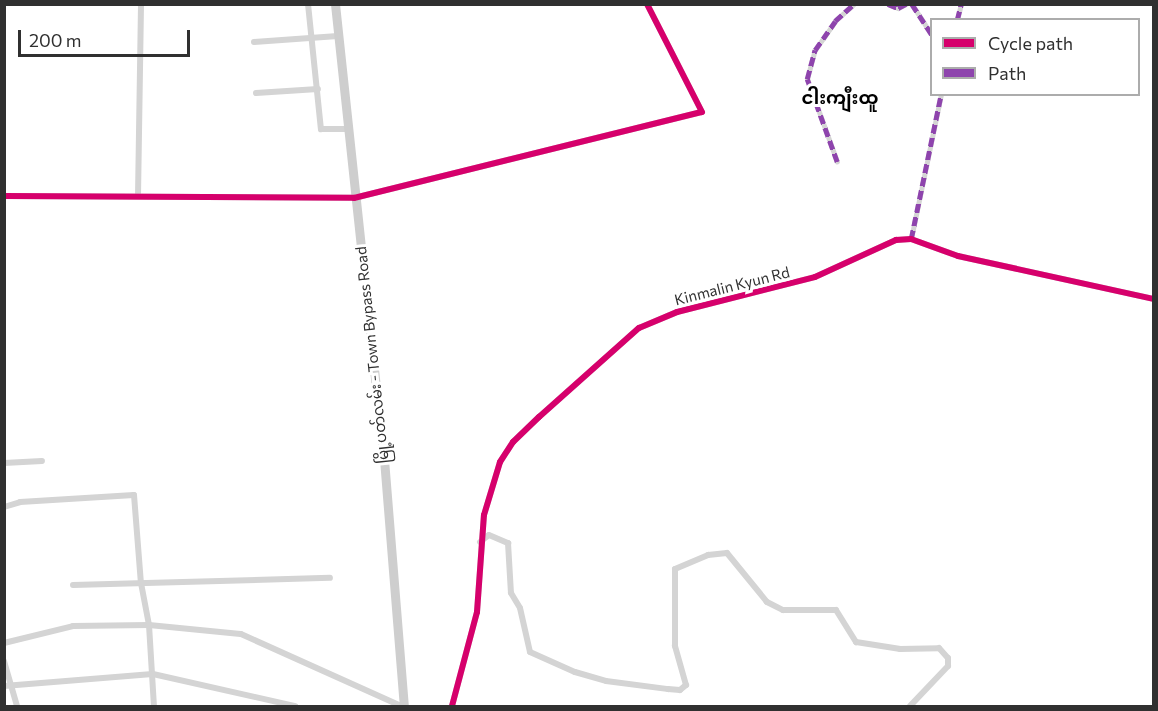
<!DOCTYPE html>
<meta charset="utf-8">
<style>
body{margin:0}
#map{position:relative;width:1158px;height:711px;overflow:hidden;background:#fff;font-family:Commissioner,"Noto Sans Myanmar",sans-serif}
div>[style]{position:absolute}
.pedestrian>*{height:4.5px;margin:-2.25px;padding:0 2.25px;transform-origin:2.25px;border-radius:2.25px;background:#d4d4d4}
.minor>*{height:6px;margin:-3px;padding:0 3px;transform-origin:3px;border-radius:3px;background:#d4d4d4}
.secondary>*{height:9px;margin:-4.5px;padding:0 4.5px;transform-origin:4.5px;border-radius:4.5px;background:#cecece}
.quiet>*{height:4.5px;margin-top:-2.25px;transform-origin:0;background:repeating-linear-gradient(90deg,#8e44ad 0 9px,transparent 0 13.5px)}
.cycleway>*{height:6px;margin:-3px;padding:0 3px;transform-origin:3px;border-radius:3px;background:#d6006c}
span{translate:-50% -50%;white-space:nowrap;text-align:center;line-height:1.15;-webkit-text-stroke:6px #fff;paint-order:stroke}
.street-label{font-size:15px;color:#303030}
.quarter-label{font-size:18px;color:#000;font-weight:700}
.frame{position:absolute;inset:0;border:6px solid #303030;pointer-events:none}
.legend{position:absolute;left:930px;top:18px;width:210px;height:78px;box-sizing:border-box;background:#fff;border:2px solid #acacac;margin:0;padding:8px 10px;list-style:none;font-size:18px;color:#303030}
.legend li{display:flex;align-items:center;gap:12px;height:30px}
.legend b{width:30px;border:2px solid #acacac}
.scale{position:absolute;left:18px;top:30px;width:172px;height:27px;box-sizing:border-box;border:3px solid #303030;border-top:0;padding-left:8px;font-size:18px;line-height:21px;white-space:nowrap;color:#303030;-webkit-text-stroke:4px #fff;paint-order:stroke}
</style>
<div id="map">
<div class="pedestrian">
<i style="left:888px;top:4px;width:11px;rotate:22deg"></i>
<i style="left:898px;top:8px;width:9px;rotate:-27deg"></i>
<i style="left:912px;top:4px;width:37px;rotate:57deg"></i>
<i style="left:957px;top:20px;width:16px;rotate:-76deg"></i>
<i style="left:837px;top:162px;width:88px;rotate:-109.9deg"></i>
<i style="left:807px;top:79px;width:30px;rotate:-75deg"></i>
<i style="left:815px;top:50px;width:35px;rotate:-55deg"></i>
<i style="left:835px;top:21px;width:25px;rotate:-42deg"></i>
<i style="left:911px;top:239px;width:148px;rotate:-78.3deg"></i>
</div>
<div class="minor">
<i style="left:308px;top:4px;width:126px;rotate:84.1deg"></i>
<i style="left:321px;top:129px;width:27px"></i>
<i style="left:254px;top:42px;width:84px;rotate:-4.1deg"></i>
<i style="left:256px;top:93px;width:62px;rotate:-3.7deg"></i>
<i style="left:4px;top:196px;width:350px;rotate:0.3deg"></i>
<i style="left:354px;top:198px;width:358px;rotate:-13.9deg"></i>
<i style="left:702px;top:112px;width:121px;rotate:-117deg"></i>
<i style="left:138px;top:196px;width:192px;rotate:-89.1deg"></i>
<i style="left:4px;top:463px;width:38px;rotate:-3deg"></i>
<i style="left:4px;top:507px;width:17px;rotate:-17deg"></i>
<i style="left:20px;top:502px;width:114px;rotate:-3.5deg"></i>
<i style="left:134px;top:495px;width:88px;rotate:85.5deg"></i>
<i style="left:141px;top:583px;width:43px;rotate:79.2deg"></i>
<i style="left:149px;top:625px;width:81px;rotate:86.5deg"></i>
<i style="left:480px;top:542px;width:11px;rotate:-38deg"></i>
<i style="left:489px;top:535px;width:21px;rotate:23deg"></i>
<i style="left:508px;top:543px;width:50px;rotate:86.6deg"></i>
<i style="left:511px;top:593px;width:17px;rotate:59deg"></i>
<i style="left:520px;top:608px;width:45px;rotate:77.2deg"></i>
<i style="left:530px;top:652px;width:49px;rotate:24deg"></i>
<i style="left:575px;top:672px;width:32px;rotate:16deg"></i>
<i style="left:606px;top:681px;width:63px;rotate:7.4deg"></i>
<i style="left:668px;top:689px;width:12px;rotate:5deg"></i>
<i style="left:680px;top:690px;width:8px;rotate:-40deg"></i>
<i style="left:686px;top:685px;width:41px;rotate:-105.8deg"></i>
<i style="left:675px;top:646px;width:77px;rotate:-90deg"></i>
<i style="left:675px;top:569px;width:36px;rotate:-23deg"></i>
<i style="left:708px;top:555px;width:19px;rotate:-6deg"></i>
<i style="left:727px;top:553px;width:63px;rotate:50.8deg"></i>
<i style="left:767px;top:602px;width:18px;rotate:27deg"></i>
<i style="left:783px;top:610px;width:53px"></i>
<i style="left:836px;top:610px;width:38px;rotate:58deg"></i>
<i style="left:856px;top:642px;width:45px;rotate:9deg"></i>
<i style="left:900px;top:649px;width:39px;rotate:-1deg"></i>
<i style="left:939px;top:648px;width:13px;rotate:48deg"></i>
<i style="left:948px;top:658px;width:8px;rotate:90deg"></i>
<i style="left:948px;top:666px;width:55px;rotate:133.5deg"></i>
<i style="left:73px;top:585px;width:257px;rotate:-1.6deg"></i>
<i style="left:4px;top:643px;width:71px;rotate:-13.8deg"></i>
<i style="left:73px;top:626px;width:76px;rotate:-0.8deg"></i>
<i style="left:149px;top:625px;width:92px;rotate:5.6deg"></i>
<i style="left:241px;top:634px;width:175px;rotate:24.2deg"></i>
<i style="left:4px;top:661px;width:47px;rotate:73.9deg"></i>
<i style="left:4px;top:686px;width:149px;rotate:-4.6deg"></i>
<i style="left:153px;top:674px;width:146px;rotate:12.7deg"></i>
<i style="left:452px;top:706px;width:97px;rotate:-75.1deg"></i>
<i style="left:477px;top:612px;width:97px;rotate:-85.9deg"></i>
<i style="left:484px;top:515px;width:55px;rotate:-73.2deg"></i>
<i style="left:500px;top:462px;width:24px;rotate:-57deg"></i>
<i style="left:513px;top:442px;width:36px;rotate:-44deg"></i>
<i style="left:539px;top:417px;width:134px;rotate:-41.7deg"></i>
<i style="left:639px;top:328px;width:41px;rotate:-22.8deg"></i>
<i style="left:677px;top:312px;width:142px;rotate:-14.2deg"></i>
<i style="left:815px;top:277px;width:89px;rotate:-24.6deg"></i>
<i style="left:896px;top:240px;width:15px;rotate:-4deg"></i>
<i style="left:911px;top:239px;width:50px;rotate:19.9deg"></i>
<i style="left:958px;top:256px;width:201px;rotate:12.4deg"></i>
</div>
<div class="secondary">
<i style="left:335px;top:4px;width:458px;rotate:83.9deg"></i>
<i style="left:384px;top:459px;width:248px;rotate:85.4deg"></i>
</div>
<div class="quiet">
<i style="left:888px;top:4px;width:11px;rotate:22deg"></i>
<i style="left:898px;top:8px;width:9px;rotate:-27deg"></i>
<i style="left:912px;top:4px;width:37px;rotate:57deg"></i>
<i style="left:957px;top:20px;width:16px;rotate:-76deg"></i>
<i style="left:837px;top:162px;width:88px;rotate:-109.9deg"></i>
<i style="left:807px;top:79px;width:30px;rotate:-75deg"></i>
<i style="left:815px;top:50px;width:35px;rotate:-55deg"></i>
<i style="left:835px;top:21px;width:25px;rotate:-42deg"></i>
<i style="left:911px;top:239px;width:148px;rotate:-78.3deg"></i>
</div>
<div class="cycleway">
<i style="left:4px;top:196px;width:350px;rotate:0.3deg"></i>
<i style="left:354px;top:198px;width:358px;rotate:-13.9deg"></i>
<i style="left:702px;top:112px;width:121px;rotate:-117deg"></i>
<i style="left:452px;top:706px;width:97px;rotate:-75.1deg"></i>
<i style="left:477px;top:612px;width:97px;rotate:-85.9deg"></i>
<i style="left:484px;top:515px;width:55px;rotate:-73.2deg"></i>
<i style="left:500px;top:462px;width:24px;rotate:-57deg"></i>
<i style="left:513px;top:442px;width:36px;rotate:-44deg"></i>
<i style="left:539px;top:417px;width:134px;rotate:-41.7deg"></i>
<i style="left:639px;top:328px;width:41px;rotate:-22.8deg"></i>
<i style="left:677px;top:312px;width:142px;rotate:-14.2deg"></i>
<i style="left:815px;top:277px;width:89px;rotate:-24.6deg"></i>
<i style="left:896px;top:240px;width:15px;rotate:-4deg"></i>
<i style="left:911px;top:239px;width:50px;rotate:19.9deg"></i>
<i style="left:958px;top:256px;width:201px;rotate:12.4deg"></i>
</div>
<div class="street-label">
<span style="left:732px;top:286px;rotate:-14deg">Kinmalin Kyun Rd</span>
<span style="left:372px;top:355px;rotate:-96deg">မြို့ပတ်လမ်း - Town Bypass Road</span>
</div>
<div class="quarter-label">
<span style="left:840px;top:97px">ငါးကျီးထူ</span>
</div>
<div class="frame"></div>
<ul class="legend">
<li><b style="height:8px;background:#d6006c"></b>Cycle path</li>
<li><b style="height:8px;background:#8e44ad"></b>Path</li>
</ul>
<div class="scale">200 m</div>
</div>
